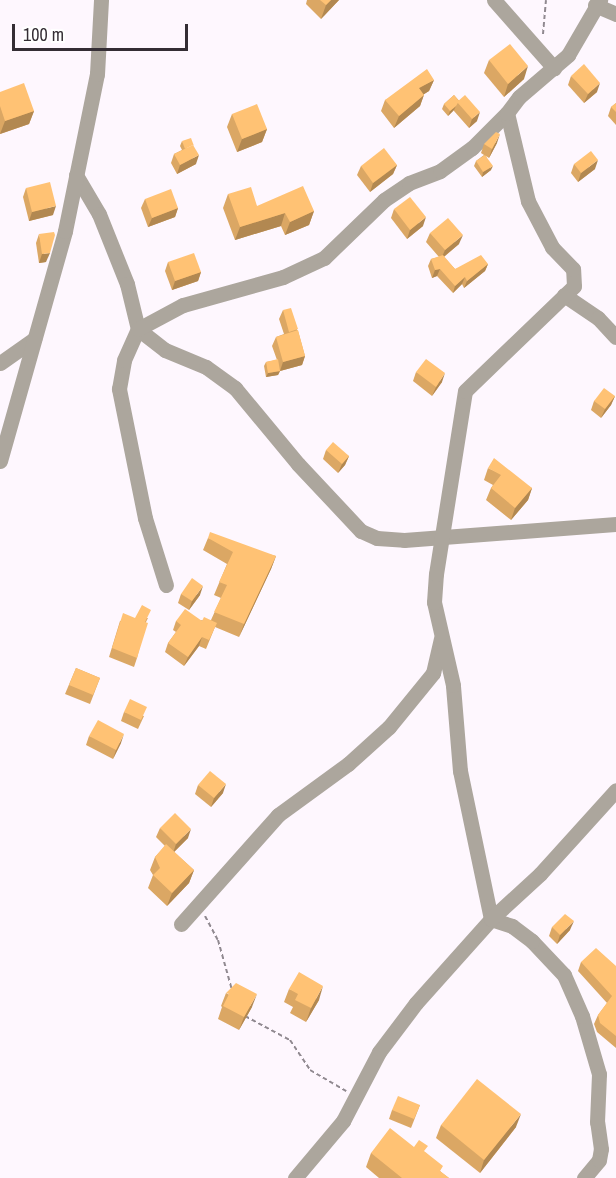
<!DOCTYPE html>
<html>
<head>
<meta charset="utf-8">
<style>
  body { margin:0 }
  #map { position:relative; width:616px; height:1178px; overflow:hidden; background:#fef7fe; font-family:"Archivo Narrow",sans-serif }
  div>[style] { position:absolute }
  .path>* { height:2px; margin-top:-1px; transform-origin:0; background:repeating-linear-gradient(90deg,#908990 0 4.5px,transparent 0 7.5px) }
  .minor>* { height:15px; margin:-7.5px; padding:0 7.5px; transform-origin:7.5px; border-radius:7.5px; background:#aca69d }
  .wall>* { inset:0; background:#dba764 }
  .shaded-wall>* { inset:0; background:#b28851 }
  .building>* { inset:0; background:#ffc274 }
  span { translate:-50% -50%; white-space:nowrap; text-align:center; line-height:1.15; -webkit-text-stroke:6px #fff; paint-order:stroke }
  .scale { position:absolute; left:12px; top:24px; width:176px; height:27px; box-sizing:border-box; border:3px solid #342d34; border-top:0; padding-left:8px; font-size:18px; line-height:21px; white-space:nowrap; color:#342d34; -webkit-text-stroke:4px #fff; paint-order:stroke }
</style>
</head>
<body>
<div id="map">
  <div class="path">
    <i style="left:543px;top:34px;width:34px;rotate:-85deg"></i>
    <i style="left:205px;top:916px;width:27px;rotate:62deg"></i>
    <i style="left:218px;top:940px;width:52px;rotate:74.4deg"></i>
    <i style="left:245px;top:1016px;width:51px;rotate:28.1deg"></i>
    <i style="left:290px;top:1040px;width:36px;rotate:56deg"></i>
    <i style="left:310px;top:1070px;width:42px;rotate:30.3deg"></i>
  </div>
  <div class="minor">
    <i style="left:494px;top:0;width:91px;rotate:48.6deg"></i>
    <i style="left:595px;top:5px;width:23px;rotate:23deg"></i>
    <i style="left:76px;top:175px;width:45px;rotate:59.5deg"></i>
    <i style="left:99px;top:214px;width:75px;rotate:68.2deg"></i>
    <i style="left:127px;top:284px;width:46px;rotate:76.3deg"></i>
    <i style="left:138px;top:329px;width:34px;rotate:38deg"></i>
    <i style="left:165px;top:350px;width:44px;rotate:22.5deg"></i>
    <i style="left:206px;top:367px;width:36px;rotate:36deg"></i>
    <i style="left:235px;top:388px;width:99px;rotate:50.3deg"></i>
    <i style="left:298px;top:464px;width:92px;rotate:46.8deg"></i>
    <i style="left:361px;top:531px;width:17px;rotate:24deg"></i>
    <i style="left:377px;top:538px;width:27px;rotate:4deg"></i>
    <i style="left:404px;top:540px;width:213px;rotate:-4.3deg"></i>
    <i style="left:564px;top:295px;width:41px;rotate:34.1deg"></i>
    <i style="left:598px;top:318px;width:26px;rotate:47deg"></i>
    <i style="left:0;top:363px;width:42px;rotate:-35.2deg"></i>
    <i style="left:0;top:461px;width:239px;rotate:-74.2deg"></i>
    <i style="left:65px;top:231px;width:160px;rotate:-78.5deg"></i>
    <i style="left:97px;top:74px;width:74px;rotate:-86.9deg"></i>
    <i style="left:166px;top:585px;width:70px;rotate:-107.4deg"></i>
    <i style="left:145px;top:518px;width:132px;rotate:-101.4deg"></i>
    <i style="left:119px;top:389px;width:29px;rotate:-80deg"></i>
    <i style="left:124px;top:360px;width:34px;rotate:-66deg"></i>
    <i style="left:138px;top:329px;width:51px;rotate:-28.1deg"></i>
    <i style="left:183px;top:305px;width:104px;rotate:-15.6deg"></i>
    <i style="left:283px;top:277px;width:45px;rotate:-24.9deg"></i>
    <i style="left:324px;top:258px;width:83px;rotate:-44deg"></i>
    <i style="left:384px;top:200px;width:30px;rotate:-34deg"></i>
    <i style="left:409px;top:183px;width:33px;rotate:-21deg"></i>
    <i style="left:440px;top:171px;width:39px;rotate:-36deg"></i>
    <i style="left:472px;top:148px;width:49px;rotate:-45deg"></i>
    <i style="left:181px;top:924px;width:146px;rotate:-48.3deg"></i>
    <i style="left:278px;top:815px;width:87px;rotate:-36.1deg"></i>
    <i style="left:348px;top:764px;width:55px;rotate:-42.1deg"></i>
    <i style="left:389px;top:727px;width:70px;rotate:-50.8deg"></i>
    <i style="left:433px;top:673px;width:35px;rotate:-77deg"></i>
    <i style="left:295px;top:1178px;width:75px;rotate:-49.9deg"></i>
    <i style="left:343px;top:1121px;width:78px;rotate:-62.4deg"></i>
    <i style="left:379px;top:1052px;width:61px;rotate:-52.9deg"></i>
    <i style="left:416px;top:1003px;width:113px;rotate:-48.2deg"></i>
    <i style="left:491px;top:919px;width:151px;rotate:-101.8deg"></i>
    <i style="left:460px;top:771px;width:86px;rotate:-94.7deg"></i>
    <i style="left:453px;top:685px;width:85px;rotate:-102.9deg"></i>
    <i style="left:434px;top:602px;width:28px;rotate:-86deg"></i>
    <i style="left:436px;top:574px;width:185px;rotate:-81deg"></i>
    <i style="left:465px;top:391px;width:151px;rotate:-43.9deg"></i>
    <i style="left:574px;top:286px;width:17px;rotate:-93deg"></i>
    <i style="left:573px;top:269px;width:30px;rotate:-134deg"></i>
    <i style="left:552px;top:247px;width:52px;rotate:-117.6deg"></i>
    <i style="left:528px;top:201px;width:90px;rotate:-103.4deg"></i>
    <i style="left:507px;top:113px;width:20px;rotate:-53deg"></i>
    <i style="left:519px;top:97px;width:65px;rotate:-40.6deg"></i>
    <i style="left:568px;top:55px;width:64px;rotate:-59.8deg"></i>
    <i style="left:584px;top:1178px;width:23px;rotate:-50deg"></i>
    <i style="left:599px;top:1160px;width:11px;rotate:-80deg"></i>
    <i style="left:601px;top:1149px;width:27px;rotate:-98deg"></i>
    <i style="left:597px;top:1122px;width:48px;rotate:-87.6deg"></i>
    <i style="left:599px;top:1074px;width:60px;rotate:-106.3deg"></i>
    <i style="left:582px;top:1016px;width:45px;rotate:-113.7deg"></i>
    <i style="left:564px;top:975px;width:47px;rotate:-133.3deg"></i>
    <i style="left:532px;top:941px;width:25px;rotate:-143deg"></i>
    <i style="left:512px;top:926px;width:22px;rotate:-162deg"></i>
    <i style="left:491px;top:919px;width:67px;rotate:-42.6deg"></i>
    <i style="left:540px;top:874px;width:113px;rotate:-47.9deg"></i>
  </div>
  <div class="wall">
    <i style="clip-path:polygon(307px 0,339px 0,321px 19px,306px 4px)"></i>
    <i style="clip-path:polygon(489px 60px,524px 79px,504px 97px,484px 73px)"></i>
    <i style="clip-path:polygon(571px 76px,597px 92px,584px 103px,568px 85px)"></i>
    <i style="clip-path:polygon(434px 80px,429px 91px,424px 94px,420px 106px,394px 128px,381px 111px,385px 100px)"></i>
    <i style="clip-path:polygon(0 92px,34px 111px,29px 124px,0 134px)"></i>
    <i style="clip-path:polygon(454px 95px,477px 121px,469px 128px,454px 111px,454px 110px,448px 116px,442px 109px,444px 104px)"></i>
    <i style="clip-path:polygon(616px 103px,616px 125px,608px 116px,611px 107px)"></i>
    <i style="clip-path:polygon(232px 114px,267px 129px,262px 142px,237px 152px,227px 127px)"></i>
    <i style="clip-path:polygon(182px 141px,196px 164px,177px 174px,171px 163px,174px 154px,182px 150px,180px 146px)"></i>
    <i style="clip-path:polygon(497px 143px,489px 158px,486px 156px,491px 170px,482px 177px,474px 166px,476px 161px,484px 155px,481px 153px,484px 144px)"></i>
    <i style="clip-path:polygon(574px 164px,595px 169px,578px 182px,571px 173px)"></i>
    <i style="clip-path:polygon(397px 165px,393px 174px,370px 192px,357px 175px,361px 166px)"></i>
    <i style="clip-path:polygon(26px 188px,53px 215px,29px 221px,23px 197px)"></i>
    <i style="clip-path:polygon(228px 194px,257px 206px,314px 211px,309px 225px,285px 235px,281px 226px,235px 240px,223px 208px)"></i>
    <i style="clip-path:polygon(145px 199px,178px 208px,175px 217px,148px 227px,141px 208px)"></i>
    <i style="clip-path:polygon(394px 209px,423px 226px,407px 239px,391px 218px)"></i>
    <i style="clip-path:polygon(430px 233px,459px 244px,444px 257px,455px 269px,488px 264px,485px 271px,464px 288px,462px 284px,453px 293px,437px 276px,432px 278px,428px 266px,431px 259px,439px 257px,426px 242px)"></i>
    <i style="clip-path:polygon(39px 234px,46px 262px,39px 263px,36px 243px)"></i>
    <i style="clip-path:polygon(168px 262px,201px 272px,198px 281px,172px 290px,165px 271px)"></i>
    <i style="clip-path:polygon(283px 310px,298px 331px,305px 356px,302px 365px,280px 371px,278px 375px,266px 377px,264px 366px,266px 362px,277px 360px,272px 346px,276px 337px,284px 334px,279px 319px)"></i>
    <i style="clip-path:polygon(416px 372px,442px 382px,432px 396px,413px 381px)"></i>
    <i style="clip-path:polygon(615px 396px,611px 405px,601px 418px,591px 410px,594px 401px)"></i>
    <i style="clip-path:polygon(326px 450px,349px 456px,345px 465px,338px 473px,323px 459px)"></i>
    <i style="clip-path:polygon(488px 468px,532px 488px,528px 500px,511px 520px,486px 500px,491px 488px,493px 485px,484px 480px)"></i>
    <i style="clip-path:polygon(208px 538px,276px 556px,271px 569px,239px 637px,215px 627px,206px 649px,199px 646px,184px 666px,165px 652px,168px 643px,176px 632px,173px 630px,176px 621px,211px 620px,221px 598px,214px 595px,227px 564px,203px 550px)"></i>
    <i style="clip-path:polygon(181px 594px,200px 595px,189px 610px,178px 603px)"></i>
    <i style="clip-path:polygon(135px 618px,148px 618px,146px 622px,137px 658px,134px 667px,109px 657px,120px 621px)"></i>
    <i style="clip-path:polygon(76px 668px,100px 678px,90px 704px,65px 694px)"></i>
    <i style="clip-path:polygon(124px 712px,144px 716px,138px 729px,121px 721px)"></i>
    <i style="clip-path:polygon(89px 736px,121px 743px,113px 759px,86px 745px)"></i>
    <i style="clip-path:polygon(198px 785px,223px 793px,211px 807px,195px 794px)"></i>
    <i style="clip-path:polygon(160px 828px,188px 838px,174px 852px,194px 870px,189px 883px,167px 906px,148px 888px,153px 875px,150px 870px,155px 857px,165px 846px,156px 837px)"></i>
    <i style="clip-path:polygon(552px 927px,570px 930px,557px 944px,549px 936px)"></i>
    <i style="clip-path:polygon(581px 962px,616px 966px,616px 1048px,597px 1032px,594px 1024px,598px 1015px,607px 1003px,578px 971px)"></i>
    <i style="clip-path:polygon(289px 989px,319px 1000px,306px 1022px,290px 1013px,293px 1007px,284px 1002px)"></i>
    <i style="clip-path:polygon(226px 993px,252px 1007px,239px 1030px,218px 1019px,222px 1007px,221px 1006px)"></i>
    <i style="clip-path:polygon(420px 1105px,411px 1128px,389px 1119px,392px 1110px)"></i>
    <i style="clip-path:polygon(441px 1125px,516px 1127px,480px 1173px,436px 1138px)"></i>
    <i style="clip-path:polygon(414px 1147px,426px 1153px,441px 1172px,449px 1178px,379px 1178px,366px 1167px,371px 1153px)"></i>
  </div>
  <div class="shaded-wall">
    <i style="clip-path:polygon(331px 0,339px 0,321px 19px,326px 5px)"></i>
    <i style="clip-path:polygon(528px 66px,524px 79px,504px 97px,508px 84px)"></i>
    <i style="clip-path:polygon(434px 80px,429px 91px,415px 100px,419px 88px)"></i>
    <i style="clip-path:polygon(600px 83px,597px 92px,584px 103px,588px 94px)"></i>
    <i style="clip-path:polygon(424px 95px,420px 106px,394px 128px,399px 116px)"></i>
    <i style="clip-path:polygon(456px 106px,454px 110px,448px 116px,450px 111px)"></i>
    <i style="clip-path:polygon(34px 111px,29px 124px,0 134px,5px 121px)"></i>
    <i style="clip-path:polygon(480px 112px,477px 121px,469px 128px,472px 119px)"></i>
    <i style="clip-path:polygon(267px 129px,262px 142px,237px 152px,242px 139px)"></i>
    <i style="clip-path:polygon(500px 134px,497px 143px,489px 158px,492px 149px)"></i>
    <i style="clip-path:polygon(199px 155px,196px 164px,177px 174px,180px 165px)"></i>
    <i style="clip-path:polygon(598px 160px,595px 169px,578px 182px,581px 173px)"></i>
    <i style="clip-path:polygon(397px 165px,393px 174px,370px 192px,373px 183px)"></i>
    <i style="clip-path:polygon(493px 166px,491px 170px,482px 177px,483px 172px)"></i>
    <i style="clip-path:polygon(56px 206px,53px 215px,29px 221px,32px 212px)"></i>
    <i style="clip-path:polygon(178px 208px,175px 217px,148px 227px,152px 218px)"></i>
    <i style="clip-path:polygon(314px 211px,309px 225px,285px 235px,290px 222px)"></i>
    <i style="clip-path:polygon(285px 213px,281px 226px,235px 240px,240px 227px)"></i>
    <i style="clip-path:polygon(426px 217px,423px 226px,407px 239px,410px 230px)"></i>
    <i style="clip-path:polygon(463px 235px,459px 244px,441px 259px,445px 250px)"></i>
    <i style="clip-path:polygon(50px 253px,46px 262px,39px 263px,42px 254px)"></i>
    <i style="clip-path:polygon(488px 264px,485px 271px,464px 288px,467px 281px)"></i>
    <i style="clip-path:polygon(440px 269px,437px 276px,432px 278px,435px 270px)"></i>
    <i style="clip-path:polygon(201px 272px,198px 281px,172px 290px,175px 281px)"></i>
    <i style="clip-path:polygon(465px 277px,462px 284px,453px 293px,455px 286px)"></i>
    <i style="clip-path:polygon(305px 356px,302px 365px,280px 371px,283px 362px)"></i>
    <i style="clip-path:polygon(280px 371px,278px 375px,266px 377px,268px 373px)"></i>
    <i style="clip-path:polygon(445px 373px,442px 382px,432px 396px,436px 387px)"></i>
    <i style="clip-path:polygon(615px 396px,611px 405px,601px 418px,605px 409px)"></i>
    <i style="clip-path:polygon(349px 456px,345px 465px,338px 473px,342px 464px)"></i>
    <i style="clip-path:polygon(532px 488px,528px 500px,511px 520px,515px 508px)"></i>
    <i style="clip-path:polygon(276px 556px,271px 569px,239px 637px,244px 624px)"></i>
    <i style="clip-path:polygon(203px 586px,200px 595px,189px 610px,192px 601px)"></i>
    <i style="clip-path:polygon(202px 637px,199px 646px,184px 666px,188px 657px)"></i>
    <i style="clip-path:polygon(124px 734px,121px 743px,113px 759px,116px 750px)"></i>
    <i style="clip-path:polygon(226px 784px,223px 793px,211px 807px,214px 798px)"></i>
    <i style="clip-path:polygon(191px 829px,188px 838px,173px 853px,176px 844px)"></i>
    <i style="clip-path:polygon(194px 870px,189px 883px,167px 906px,172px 893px)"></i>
    <i style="clip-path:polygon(574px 921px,570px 930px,557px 944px,560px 935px)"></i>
    <i style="clip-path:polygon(323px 986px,319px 1000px,306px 1022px,311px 1008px)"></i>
    <i style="clip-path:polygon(257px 994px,252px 1007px,239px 1030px,244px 1017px)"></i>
    <i style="clip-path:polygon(521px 1114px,516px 1127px,480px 1173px,484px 1160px)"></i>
  </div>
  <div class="building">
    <i style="clip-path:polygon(320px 0,331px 0,326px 5px)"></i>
    <i style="clip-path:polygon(510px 44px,528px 66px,508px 84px,489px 60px)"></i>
    <i style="clip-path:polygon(584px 64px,600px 83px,588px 94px,571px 76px)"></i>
    <i style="clip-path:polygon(427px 69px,434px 80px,419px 88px,424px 95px,399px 116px,385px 100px)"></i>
    <i style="clip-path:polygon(24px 83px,34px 111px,5px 121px,0 106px,0 92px)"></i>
    <i style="clip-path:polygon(454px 95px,459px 101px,456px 106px,450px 111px,444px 104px)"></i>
    <i style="clip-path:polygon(465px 95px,480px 112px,472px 119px,457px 102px)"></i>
    <i style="clip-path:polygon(616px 103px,616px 112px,611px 107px)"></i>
    <i style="clip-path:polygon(257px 104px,267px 129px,242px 139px,232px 114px)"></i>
    <i style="clip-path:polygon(496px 132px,500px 134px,492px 149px,484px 144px)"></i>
    <i style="clip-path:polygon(191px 138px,194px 146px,193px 145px,185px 149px,182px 141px)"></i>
    <i style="clip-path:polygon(193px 145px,199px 155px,180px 165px,174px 154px)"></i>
    <i style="clip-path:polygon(384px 148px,397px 165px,373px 183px,361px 166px)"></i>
    <i style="clip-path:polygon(591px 151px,598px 160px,581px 173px,574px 164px)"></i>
    <i style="clip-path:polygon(485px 155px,493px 166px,483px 172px,476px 161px)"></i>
    <i style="clip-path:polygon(50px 182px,56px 206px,32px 212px,26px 188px)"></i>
    <i style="clip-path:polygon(303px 186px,314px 211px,290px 222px,285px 213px,240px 227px,228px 194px,251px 187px,257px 206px)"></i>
    <i style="clip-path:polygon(171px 189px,178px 208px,152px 218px,145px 199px)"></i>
    <i style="clip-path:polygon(410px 197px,426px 217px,410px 230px,394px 209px)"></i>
    <i style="clip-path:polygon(448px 218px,463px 235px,445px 250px,430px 233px)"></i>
    <i style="clip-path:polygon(54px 232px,55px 235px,50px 253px,42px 254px,39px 234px)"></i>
    <i style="clip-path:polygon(194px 253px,201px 272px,175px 281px,168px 262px)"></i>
    <i style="clip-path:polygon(443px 255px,455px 269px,481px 255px,488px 264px,467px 281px,465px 277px,455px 286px,440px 269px,435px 270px,431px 259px)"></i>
    <i style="clip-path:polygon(291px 308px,298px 329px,289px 332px,283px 310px)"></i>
    <i style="clip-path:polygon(298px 330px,305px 356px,283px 362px,276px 337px)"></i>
    <i style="clip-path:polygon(278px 359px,280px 371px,268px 373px,266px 362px)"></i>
    <i style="clip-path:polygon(426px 359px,445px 373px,436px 387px,416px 372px)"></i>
    <i style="clip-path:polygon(604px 388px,615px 396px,605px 409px,594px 401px)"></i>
    <i style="clip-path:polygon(333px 442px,349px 456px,342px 464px,326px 450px)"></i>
    <i style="clip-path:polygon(494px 458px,532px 488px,515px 508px,491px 488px,501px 475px,488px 468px)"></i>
    <i style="clip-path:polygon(210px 532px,276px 556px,244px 624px,214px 612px,227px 585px,219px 582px,233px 552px,208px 538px)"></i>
    <i style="clip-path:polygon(192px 578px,203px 586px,192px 601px,181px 594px)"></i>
    <i style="clip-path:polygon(142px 605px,151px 610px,145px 622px,148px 623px,137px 658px,112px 648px,123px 613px,135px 618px)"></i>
    <i style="clip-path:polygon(185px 609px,202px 621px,204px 617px,217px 623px,209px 640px,202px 637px,188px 657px,168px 643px,181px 625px,176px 621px)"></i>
    <i style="clip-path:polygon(76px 668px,100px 678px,93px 695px,69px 685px)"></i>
    <i style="clip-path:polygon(130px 699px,147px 707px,141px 720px,124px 712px)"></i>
    <i style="clip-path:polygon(98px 720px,124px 734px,116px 750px,89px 736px)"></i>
    <i style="clip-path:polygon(210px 771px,226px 784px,214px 798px,198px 785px)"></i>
    <i style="clip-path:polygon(175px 813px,191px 829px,176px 844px,160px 828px)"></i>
    <i style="clip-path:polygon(166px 844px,194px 870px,172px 893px,153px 875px,160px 868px,155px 857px)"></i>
    <i style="clip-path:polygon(565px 914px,574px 921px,560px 935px,552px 927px)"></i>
    <i style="clip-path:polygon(596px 948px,616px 966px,616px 1036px,600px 1023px,598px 1015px,612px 996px,581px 962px)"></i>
    <i style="clip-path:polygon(299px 972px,323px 986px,311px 1008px,295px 1000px,298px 994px,289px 989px)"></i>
    <i style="clip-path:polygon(236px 983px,257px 994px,244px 1017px,223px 1006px,229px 994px,226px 993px)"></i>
    <i style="clip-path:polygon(477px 1079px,521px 1114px,484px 1160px,441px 1125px)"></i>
    <i style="clip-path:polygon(398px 1096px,420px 1105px,414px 1119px,392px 1110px)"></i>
    <i style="clip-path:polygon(390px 1128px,414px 1147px,419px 1140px,428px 1146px,424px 1151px,443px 1166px,440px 1171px,449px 1178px,402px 1178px,371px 1153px)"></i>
  </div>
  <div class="scale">100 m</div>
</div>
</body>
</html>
